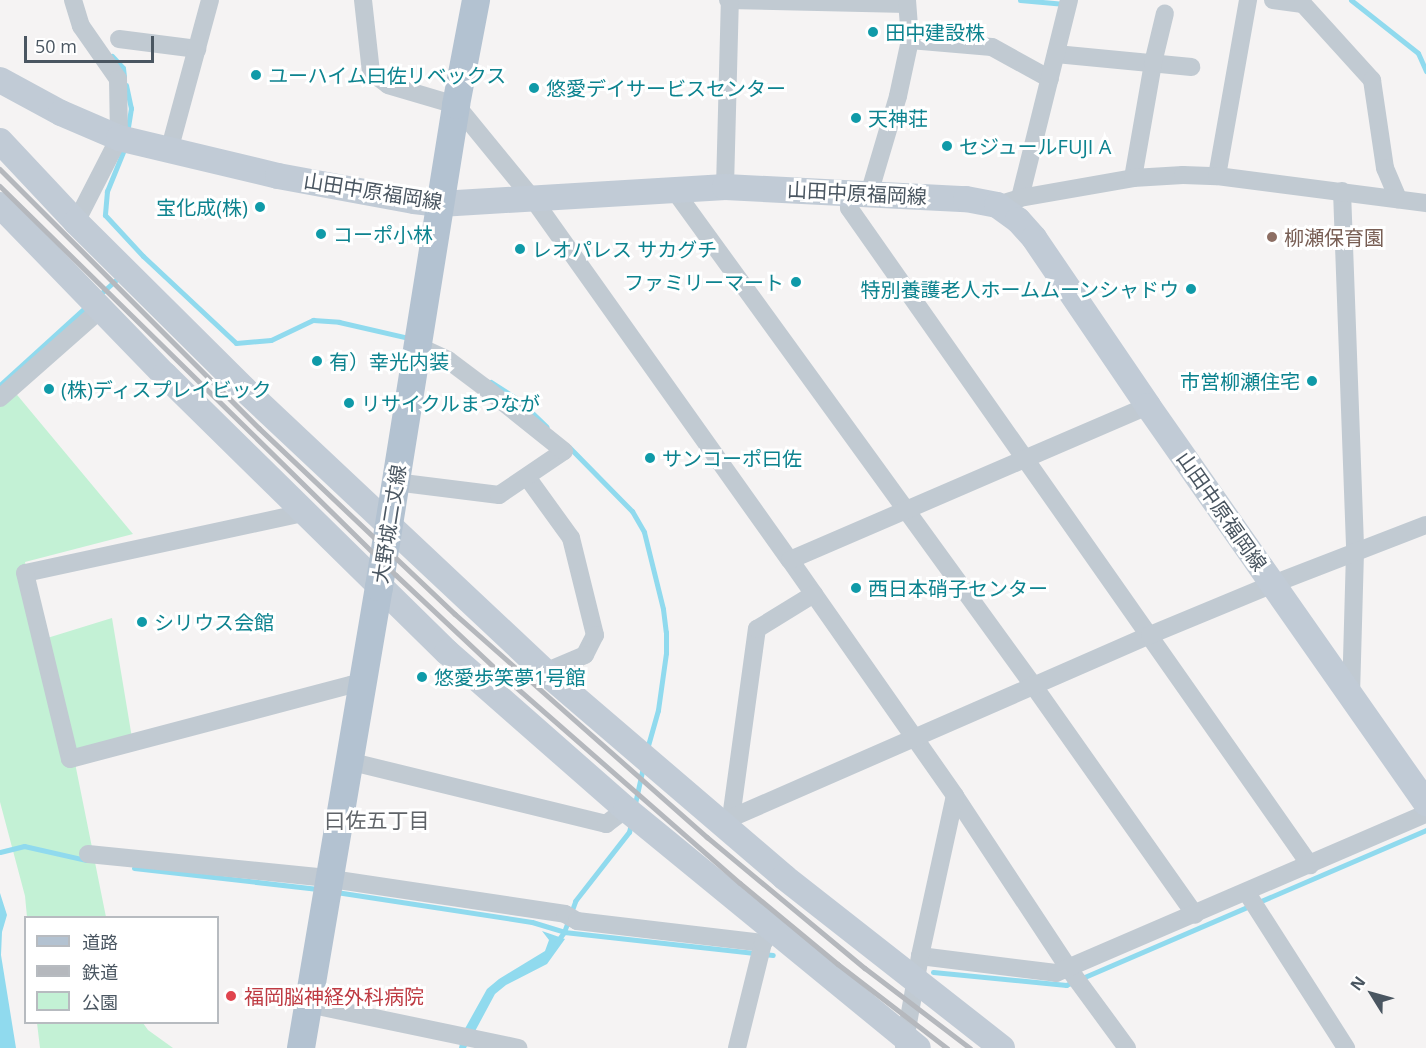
<!DOCTYPE html>
<html>
<head>
<meta charset="utf-8">
<style>
  body { margin:0 }
  #map { position:relative; width:1426px; height:1048px; overflow:hidden; background:#f5f3f3; font-family:"Open Sans","Noto Sans JP",sans-serif }
  div>[style] { position:absolute }
  .green>* { inset:0; background:#c3f1d5 }
  .water>* { inset:0; background:#90daee }
  .stream>* { height:5px; margin:-2.5px; padding:0 2.5px; transform-origin:2.5px; border-radius:2.5px; background:#90daee }
  .street>* { height:18px; margin:-9px; padding:0 9px; transform-origin:9px; border-radius:9px; background:#c1cad2 }
  .secondary>* { height:26px; margin:-13px; padding:0 13px; transform-origin:13px; border-radius:13px; background:#c1cbd6 }
  .primary>* { height:28px; margin:-14px; padding:0 14px; transform-origin:14px; border-radius:14px; background:#b3c2d1 }
  .rail>* { height:4.5px; margin:-2.25px; padding:0 2.25px; transform-origin:2.25px; border-radius:2.25px; background:#b5b8bd }
  .dots>* { width:16px; height:16px; translate:-50% -50%; box-sizing:border-box; border:3px solid #fff; border-radius:50% }
  span { translate:-50% -50%; white-space:nowrap; text-align:center; line-height:1.15; -webkit-text-stroke:6px #fff; paint-order:stroke }
  .culture-label { font-size:20px; color:#0d838f }
  .left { translate:0 -50%; text-align:left }
  .right { translate:-100% -50%; text-align:right }
  .street-label { font-size:20px; color:#4a5661 }
  .education-label { font-size:20px; color:#785e54 }
  .health-label { font-size:20px; color:#be3a42 }
  .neighbourhood-label { font-size:21px; color:#5f6368 }
  .legend { position:absolute; left:24px; top:916px; width:195px; height:108px; box-sizing:border-box; background:#fff; border:2px solid #b7bbc0; margin:0; padding:8px 10px; list-style:none; font-size:18px; color:#4a5661 }
  .legend li { display:flex; align-items:center; gap:12px; height:30px }
  .legend b { width:30px; border:2px solid #b7bbc0 }
  .north { position:absolute; left:1342px; top:964px; width:60px; height:60px; -webkit-text-stroke:4px #fff; paint-order:stroke; rotate:307deg; font-size:16px; font-weight:700; line-height:24px; text-align:center; color:#4a5661 }
  .north::after { content:''; display:block; margin:auto; width:21px; height:27px; background:#4a5661; clip-path:polygon(50% 0,100% 100%,50% 72%,0 100%) }
  .scale { position:absolute; left:24px; top:36px; width:130px; height:27px; box-sizing:border-box; border:3px solid #4a5661; border-top:0; padding-left:8px; font-size:18px; line-height:21px; white-space:nowrap; color:#4a5661; -webkit-text-stroke:4px #fff; paint-order:stroke }
</style>
</head>
<body>
<div id="map">
  <div class="green">
    <i style="clip-path:polygon(13px 390px,133px 534px,25px 562px,44px 639px,112px 618px,132px 738px,73px 753px,106px 917px,27px 917px,25px 896px,0 802px,0 402px)"></i>
    <i style="clip-path:polygon(37px 1023px,143px 1023px,148px 1030px,173px 1048px,40px 1048px)"></i>
  </div>
  <div class="water">
    <i style="clip-path:polygon(0 893px,7px 915px,2px 932px,1px 955px,16px 1048px,0 1048px)"></i>
    <i style="clip-path:polygon(542px 931px,565px 939px,547px 964px,506px 985px,495px 994px,466px 1048px,459px 1048px,462px 1034px,487px 989px,499px 979px,545px 951px,549px 940px)"></i>
  </div>
  <div class="stream">
    <i style="left:1020px;top:0;width:45px;rotate:5.1deg"></i>
    <i style="left:1351px;top:0;width:85px;rotate:38.3deg"></i>
    <i style="left:1418px;top:53px;width:20px;rotate:66deg"></i>
    <i style="left:112px;top:56px;width:16px;rotate:47deg"></i>
    <i style="left:123px;top:68px;width:8px;rotate:83deg"></i>
    <i style="left:126px;top:85px;width:24px;rotate:78deg"></i>
    <i style="left:131px;top:108px;width:24px;rotate:99deg"></i>
    <i style="left:125px;top:147px;width:48px;rotate:112.2deg"></i>
    <i style="left:107px;top:191px;width:24px;rotate:95deg"></i>
    <i style="left:105px;top:215px;width:56px;rotate:47.2deg"></i>
    <i style="left:143px;top:256px;width:127px;rotate:43.1deg"></i>
    <i style="left:236px;top:343px;width:35px;rotate:-5deg"></i>
    <i style="left:271px;top:340px;width:47px;rotate:-25.5deg"></i>
    <i style="left:313px;top:320px;width:26px;rotate:4deg"></i>
    <i style="left:339px;top:322px;width:72px;rotate:12.9deg"></i>
    <i style="left:97px;top:297px;width:30px;rotate:-42deg"></i>
    <i style="left:491px;top:382px;width:35px;rotate:33deg"></i>
    <i style="left:520px;top:401px;width:37px;rotate:44deg"></i>
    <i style="left:0;top:385px;width:119px;rotate:-42.3deg"></i>
    <i style="left:569px;top:447px;width:90px;rotate:45.5deg"></i>
    <i style="left:632px;top:511px;width:24px;rotate:60deg"></i>
    <i style="left:644px;top:532px;width:79px;rotate:76.1deg"></i>
    <i style="left:663px;top:609px;width:23px;rotate:83deg"></i>
    <i style="left:666px;top:632px;width:21px;rotate:90deg"></i>
    <i style="left:666px;top:653px;width:58px;rotate:98deg"></i>
    <i style="left:658px;top:710px;width:41px;rotate:105.8deg"></i>
    <i style="left:634px;top:808px;width:42px;rotate:-77.6deg"></i>
    <i style="left:0;top:852px;width:25px;rotate:-14deg"></i>
    <i style="left:24px;top:846px;width:64px;rotate:12.7deg"></i>
    <i style="left:134px;top:868px;width:185px;rotate:6.5deg"></i>
    <i style="left:336px;top:892px;width:198px;rotate:8.7deg"></i>
    <i style="left:532px;top:922px;width:34px;rotate:17deg"></i>
    <i style="left:564px;top:932px;width:210px;rotate:6.3deg"></i>
    <i style="left:556px;top:943px;width:14px;rotate:-54deg"></i>
    <i style="left:564px;top:932px;width:33px;rotate:-70deg"></i>
    <i style="left:575px;top:901px;width:88px;rotate:-52deg"></i>
    <i style="left:629px;top:832px;width:9px;rotate:-77deg"></i>
    <i style="left:933px;top:972px;width:134px;rotate:5.6deg"></i>
    <i style="left:1066px;top:985px;width:392px;rotate:-23.3deg"></i>
  </div>
  <div class="street">
    <i style="left:73px;top:0;width:27px;rotate:73deg"></i>
    <i style="left:81px;top:26px;width:65px;rotate:55.1deg"></i>
    <i style="left:118px;top:79px;width:59px;rotate:89deg"></i>
    <i style="left:119px;top:138px;width:94px;rotate:117.1deg"></i>
    <i style="left:363px;top:0;width:72px;rotate:83.7deg"></i>
    <i style="left:371px;top:72px;width:21px;rotate:37deg"></i>
    <i style="left:388px;top:85px;width:71px;rotate:16.4deg"></i>
    <i style="left:456px;top:105px;width:122px;rotate:50.7deg"></i>
    <i style="left:533px;top:199px;width:443px;rotate:54.6deg"></i>
    <i style="left:790px;top:560px;width:288px;rotate:55deg"></i>
    <i style="left:955px;top:796px;width:207px;rotate:56.6deg"></i>
    <i style="left:1069px;top:969px;width:98px;rotate:53.7deg"></i>
    <i style="left:728px;top:0;width:179px;rotate:1.3deg"></i>
    <i style="left:1273px;top:0;width:30px;rotate:8deg"></i>
    <i style="left:1303px;top:4px;width:103px;rotate:47.8deg"></i>
    <i style="left:1372px;top:80px;width:89px;rotate:81.6deg"></i>
    <i style="left:1385px;top:168px;width:34px;rotate:67deg"></i>
    <i style="left:119px;top:39px;width:79px;rotate:7.3deg"></i>
    <i style="left:910px;top:40px;width:82px;rotate:4.9deg"></i>
    <i style="left:992px;top:47px;width:66px;rotate:28.9deg"></i>
    <i style="left:1056px;top:54px;width:136px;rotate:5.5deg"></i>
    <i style="left:169px;top:151px;width:156px;rotate:-74.8deg"></i>
    <i style="left:1217px;top:176px;width:179px;rotate:-80deg"></i>
    <i style="left:1133px;top:178px;width:117px;rotate:-80.1deg"></i>
    <i style="left:1153px;top:63px;width:51px;rotate:-76.5deg"></i>
    <i style="left:725px;top:187px;width:187px;rotate:-88.5deg"></i>
    <i style="left:674px;top:190px;width:611px;rotate:54.05deg"></i>
    <i style="left:1033px;top:685px;width:281px;rotate:54.8deg"></i>
    <i style="left:1342px;top:191px;width:361px;rotate:87.9deg"></i>
    <i style="left:1355px;top:552px;width:145px;rotate:91.6deg"></i>
    <i style="left:848px;top:193px;width:15px;rotate:86deg"></i>
    <i style="left:849px;top:208px;width:803px;rotate:54.94deg"></i>
    <i style="left:869px;top:194px;width:102px;rotate:-73.5deg"></i>
    <i style="left:898px;top:96px;width:57px;rotate:-77.9deg"></i>
    <i style="left:910px;top:40px;width:40px;rotate:-94.3deg"></i>
    <i style="left:1020px;top:198px;width:204px;rotate:-76.1deg"></i>
    <i style="left:997px;top:205px;width:24px;rotate:-17deg"></i>
    <i style="left:1020px;top:198px;width:115px;rotate:-10deg"></i>
    <i style="left:1133px;top:178px;width:50px;rotate:-3.4deg"></i>
    <i style="left:1183px;top:175px;width:34px;rotate:2deg"></i>
    <i style="left:1217px;top:176px;width:211px;rotate:7.4deg"></i>
    <i style="left:0;top:398px;width:135px;rotate:-41.4deg"></i>
    <i style="left:527px;top:477px;width:75px;rotate:54.2deg"></i>
    <i style="left:571px;top:538px;width:100px;rotate:76.1deg"></i>
    <i style="left:595px;top:635px;width:22px;rotate:117deg"></i>
    <i style="left:585px;top:655px;width:43px;rotate:157deg"></i>
    <i style="left:395px;top:482px;width:105px;rotate:7.1deg"></i>
    <i style="left:499px;top:495px;width:78px;rotate:-34.1deg"></i>
    <i style="left:564px;top:451px;width:102px;rotate:-141.3deg"></i>
    <i style="left:484px;top:387px;width:45px;rotate:-143.1deg"></i>
    <i style="left:448px;top:360px;width:33px;rotate:-155deg"></i>
    <i style="left:303px;top:513px;width:284px;rotate:167.8deg"></i>
    <i style="left:25px;top:573px;width:191px;rotate:76.4deg"></i>
    <i style="left:70px;top:759px;width:291px;rotate:-14.8deg"></i>
    <i style="left:351px;top:685px;width:11px"></i>
    <i style="left:790px;top:560px;width:390px;rotate:-23.3deg"></i>
    <i style="left:348px;top:761px;width:266px;rotate:13.7deg"></i>
    <i style="left:606px;top:824px;width:25px;rotate:-37deg"></i>
    <i style="left:731px;top:818px;width:191px;rotate:-82.2deg"></i>
    <i style="left:757px;top:629px;width:67px;rotate:-31.6deg"></i>
    <i style="left:724px;top:826px;width:11px;rotate:-49deg"></i>
    <i style="left:731px;top:818px;width:457px;rotate:-23.6deg"></i>
    <i style="left:1150px;top:635px;width:133px;rotate:-22.5deg"></i>
    <i style="left:1273px;top:584px;width:164px;rotate:-21.1deg"></i>
    <i style="left:88px;top:854px;width:231px;rotate:5.7deg"></i>
    <i style="left:318px;top:877px;width:250px;rotate:8.5deg"></i>
    <i style="left:565px;top:914px;width:14px;rotate:30deg"></i>
    <i style="left:577px;top:921px;width:187px;rotate:6.7deg"></i>
    <i style="left:1247px;top:893px;width:184px;rotate:57.4deg"></i>
    <i style="left:920px;top:956px;width:137px;rotate:7.1deg"></i>
    <i style="left:1056px;top:973px;width:403px;rotate:-23.3deg"></i>
    <i style="left:308px;top:1004px;width:215px;rotate:11.8deg"></i>
    <i style="left:904px;top:1046px;width:91px;rotate:-79.9deg"></i>
    <i style="left:920px;top:956px;width:164px;rotate:-77.7deg"></i>
    <i style="left:737px;top:1048px;width:108px;rotate:-76.1deg"></i>
    <i style="left:763px;top:943px;width:10px;rotate:-53deg"></i>
  </div>
  <div class="secondary">
    <i style="left:0;top:80px;width:69px;rotate:28.4deg"></i>
    <i style="left:61px;top:113px;width:63px;rotate:23.3deg"></i>
    <i style="left:119px;top:138px;width:163px;rotate:13.4deg"></i>
    <i style="left:278px;top:176px;width:138px;rotate:10.4deg"></i>
    <i style="left:414px;top:201px;width:26px;rotate:7deg"></i>
    <i style="left:440px;top:204px;width:286px;rotate:-3.4deg"></i>
    <i style="left:725px;top:187px;width:241px;rotate:2.9deg"></i>
    <i style="left:966px;top:199px;width:32px;rotate:11deg"></i>
    <i style="left:997px;top:205px;width:26px;rotate:36deg"></i>
    <i style="left:1018px;top:220px;width:24px;rotate:48deg"></i>
    <i style="left:1034px;top:238px;width:203px;rotate:55.8deg"></i>
    <i style="left:1148px;top:406px;width:485px;rotate:55deg"></i>
    <i style="left:0;top:141px;width:111px;rotate:46.8deg"></i>
    <i style="left:76px;top:222px;width:237px;rotate:44.8deg"></i>
    <i style="left:244px;top:389px;width:413px;rotate:43.2deg"></i>
    <i style="left:545px;top:672px;width:315px;rotate:40.6deg"></i>
    <i style="left:784px;top:877px;width:277px;rotate:38.1deg"></i>
    <i style="left:0;top:205px;width:237px;rotate:45.9deg"></i>
    <i style="left:165px;top:375px;width:395px;rotate:44.5deg"></i>
    <i style="left:447px;top:652px;width:238px;rotate:41.3deg"></i>
    <i style="left:626px;top:809px;width:377px;rotate:39.3deg"></i>
  </div>
  <div class="primary">
    <i style="left:301px;top:1048px;width:468px;rotate:-80.4deg"></i>
    <i style="left:379px;top:587px;width:488px;rotate:-80.9deg"></i>
    <i style="left:456px;top:105px;width:107px;rotate:-79.2deg"></i>
  </div>
  <div class="rail">
    <i style="left:0;top:169px;width:366px;rotate:45deg"></i>
    <i style="left:259px;top:428px;width:270px;rotate:43.5deg"></i>
    <i style="left:455px;top:614px;width:337px;rotate:41.5deg"></i>
    <i style="left:707px;top:837px;width:205px;rotate:39.7deg"></i>
    <i style="left:865px;top:968px;width:132px;rotate:37.3deg"></i>
    <i style="left:0;top:186px;width:555px;rotate:44.49deg"></i>
    <i style="left:396px;top:575px;width:154px;rotate:43.2deg"></i>
    <i style="left:508px;top:680px;width:308px;rotate:41.2deg"></i>
    <i style="left:740px;top:883px;width:127px;rotate:39.6deg"></i>
    <i style="left:838px;top:964px;width:138px;rotate:37.6deg"></i>
  </div>
  <div class="dots">
    <i style="left:873px;top:32px;background:#0f9aa8"></i>
    <i style="left:256px;top:75px;background:#0f9aa8"></i>
    <i style="left:534px;top:88px;background:#0f9aa8"></i>
    <i style="left:856px;top:118px;background:#0f9aa8"></i>
    <i style="left:947px;top:146px;background:#0f9aa8"></i>
    <i style="left:260px;top:207px;background:#0f9aa8"></i>
    <i style="left:321px;top:234px;background:#0f9aa8"></i>
    <i style="left:1272px;top:237px;background:#8d6e63"></i>
    <i style="left:520px;top:249px;background:#0f9aa8"></i>
    <i style="left:796px;top:282px;background:#0f9aa8"></i>
    <i style="left:1191px;top:289px;background:#0f9aa8"></i>
    <i style="left:317px;top:361px;background:#0f9aa8"></i>
    <i style="left:1312px;top:381px;background:#0f9aa8"></i>
    <i style="left:49px;top:389px;background:#0f9aa8"></i>
    <i style="left:349px;top:403px;background:#0f9aa8"></i>
    <i style="left:650px;top:458px;background:#0f9aa8"></i>
    <i style="left:856px;top:588px;background:#0f9aa8"></i>
    <i style="left:142px;top:622px;background:#0f9aa8"></i>
    <i style="left:422px;top:677px;background:#0f9aa8"></i>
    <i style="left:231px;top:996px;background:#e0444e"></i>
  </div>
  <div class="culture-label">
    <span class="left" style="left:885px;top:32px">田中建設株</span>
    <span class="left" style="left:268px;top:75px">ユーハイム曰佐リベックス</span>
    <span class="left" style="left:546px;top:88px">悠愛デイサービスセンター</span>
    <span class="left" style="left:868px;top:118px">天神荘</span>
    <span class="left" style="left:959px;top:146px">セジュールFUJI A</span>
    <span class="right" style="left:248px;top:207px">宝化成(株)</span>
    <span class="left" style="left:333px;top:234px">コーポ小林</span>
    <span class="left" style="left:532px;top:249px">レオパレス サカグチ</span>
    <span class="right" style="left:784px;top:282px">ファミリーマート</span>
    <span class="right" style="left:1179px;top:289px">特別養護老人ホームムーンシャドウ</span>
    <span class="left" style="left:329px;top:361px">有）幸光内装</span>
    <span class="right" style="left:1300px;top:381px">市営柳瀬住宅</span>
    <span class="left" style="left:61px;top:389px">(株)ディスプレイビック</span>
    <span class="left" style="left:361px;top:403px">リサイクルまつなが</span>
    <span class="left" style="left:662px;top:458px">サンコーポ曰佐</span>
    <span class="left" style="left:868px;top:588px">西日本硝子センター</span>
    <span class="left" style="left:154px;top:622px">シリウス会館</span>
    <span class="left" style="left:434px;top:677px">悠愛歩笑夢1号館</span>
  </div>
  <div class="street-label">
    <span style="left:373px;top:191px;rotate:9deg">山田中原福岡線</span>
    <span style="left:857px;top:193px;rotate:3deg">山田中原福岡線</span>
    <span style="left:1222px;top:511px;rotate:55deg">山田中原福岡線</span>
    <span style="left:389px;top:524px;rotate:-81deg">大野城二丈線</span>
  </div>
  <div class="education-label">
    <span class="left" style="left:1284px;top:237px">柳瀬保育園</span>
  </div>
  <div class="health-label">
    <span class="left" style="left:244px;top:996px">福岡脳神経外科病院</span>
  </div>
  <div class="neighbourhood-label">
    <span style="left:377px;top:820px">曰佐五丁目</span>
  </div>
  <ul class="legend">
  <li><b style="height:8px;background:#b3c2d1"></b>道路</li>
  <li><b style="height:8px;background:#b5b8bd"></b>鉄道</li>
  <li><b style="height:16px;background:#c3f1d5"></b>公園</li>
  </ul>
  <div class="north">N</div>
  <div class="scale">50 m</div>
</div>
</body>
</html>
